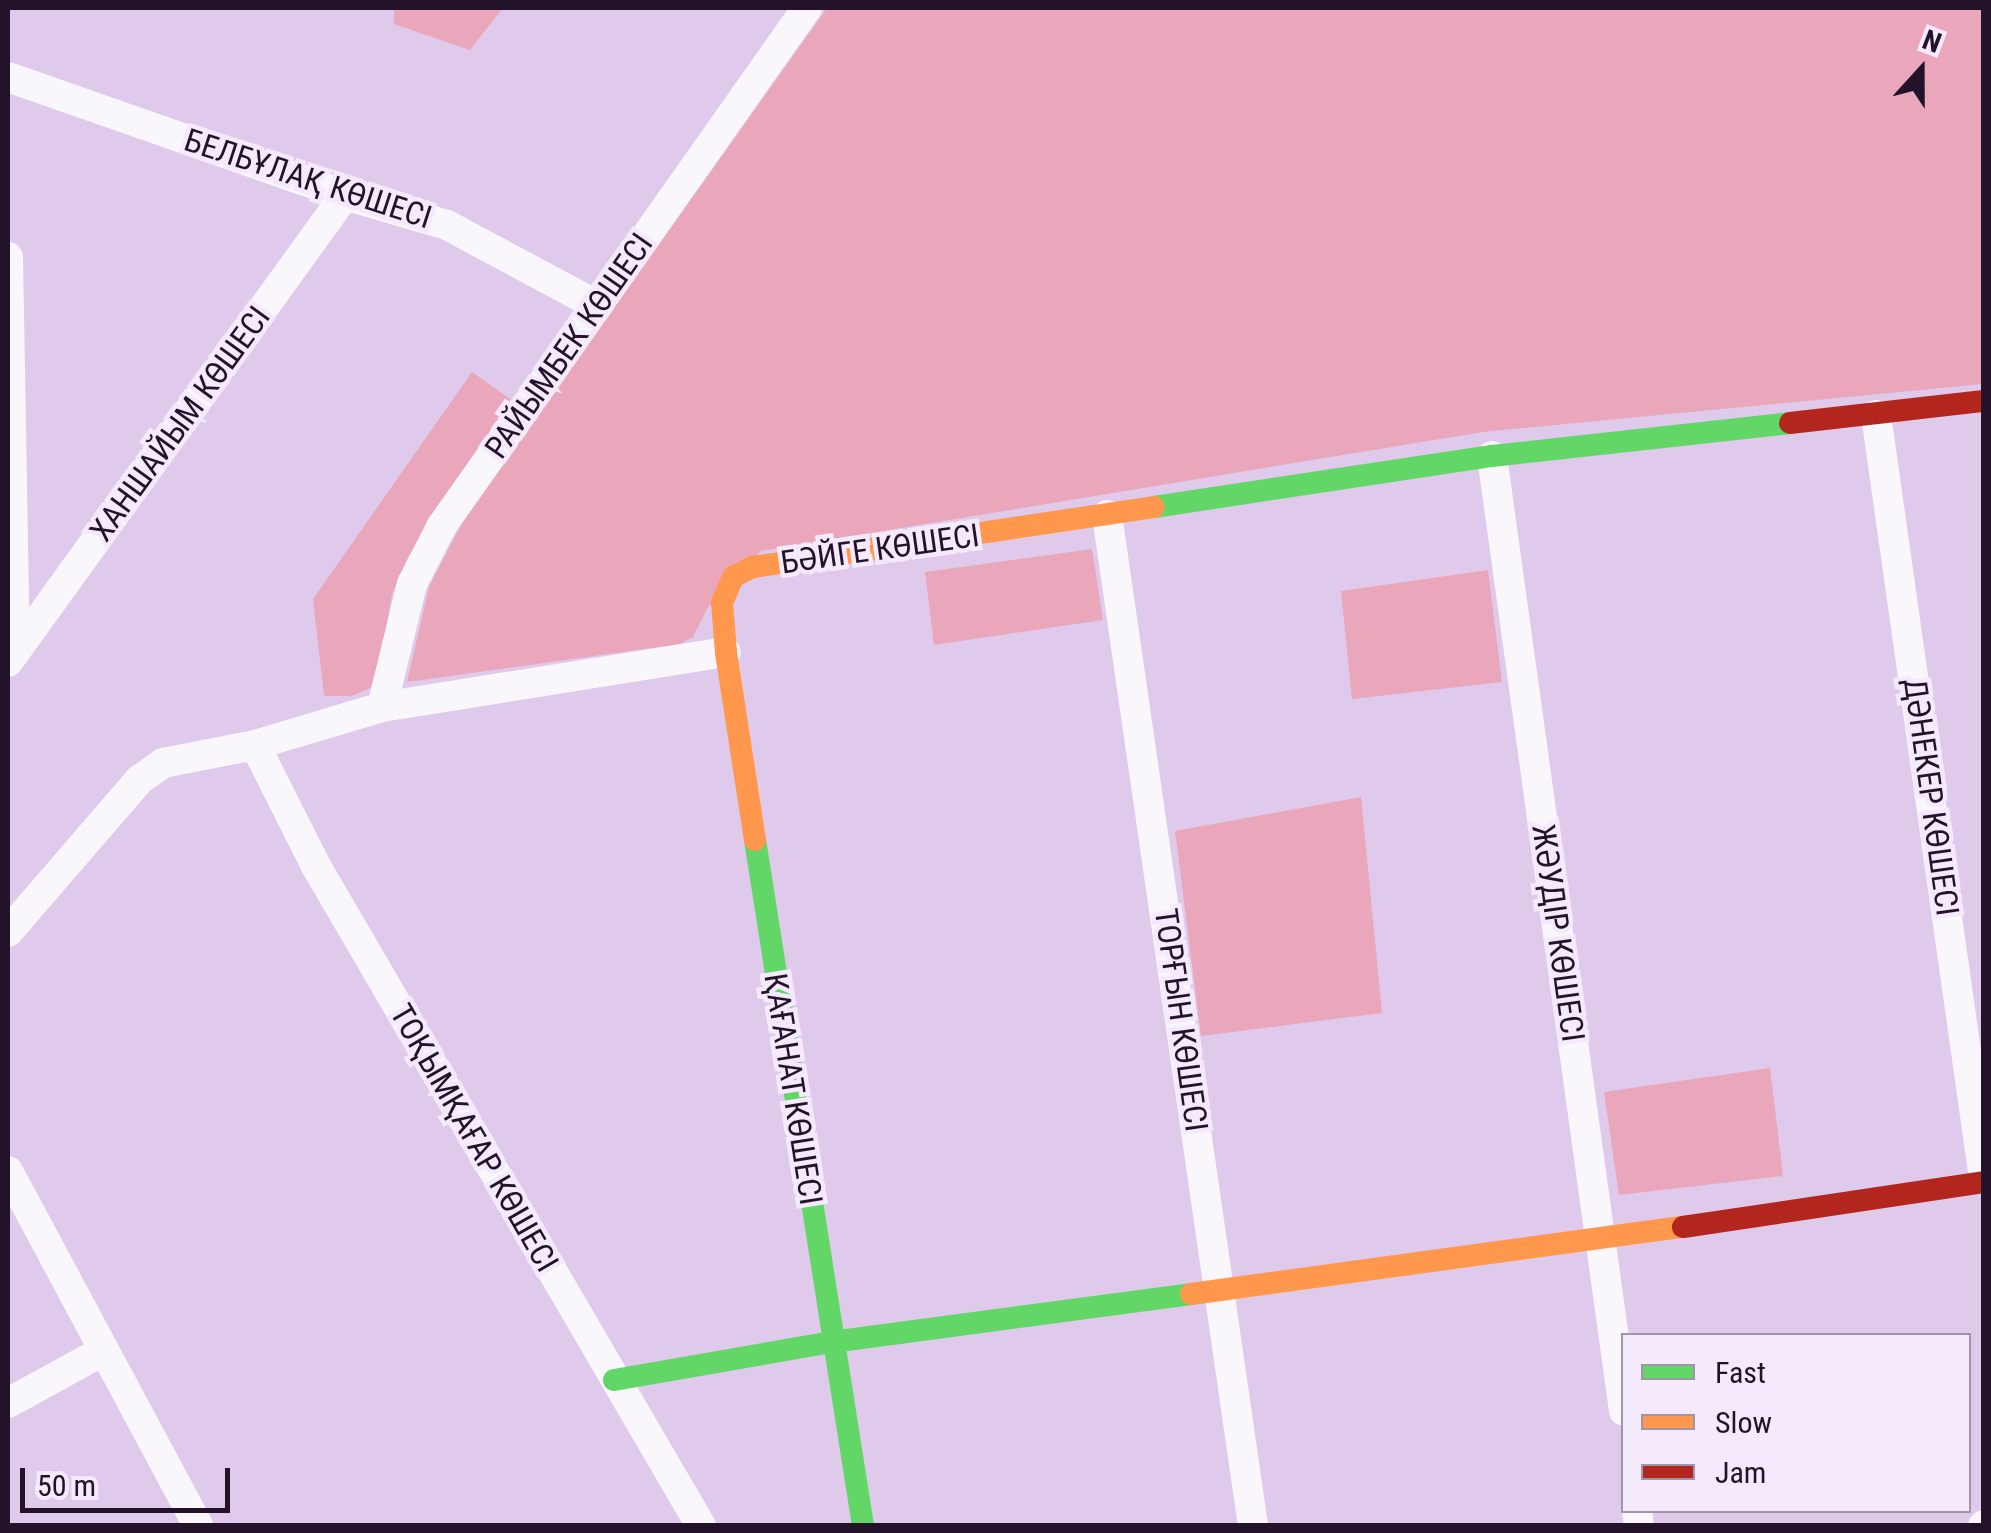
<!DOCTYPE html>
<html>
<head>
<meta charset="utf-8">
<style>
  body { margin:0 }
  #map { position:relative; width:1991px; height:1533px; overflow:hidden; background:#dfcaeb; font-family:"Roboto Condensed",sans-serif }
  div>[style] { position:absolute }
  .green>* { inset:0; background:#eaa7bc }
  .street>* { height:30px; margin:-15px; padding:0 15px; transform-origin:15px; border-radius:15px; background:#faf7fc }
  .fast>* { height:22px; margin:-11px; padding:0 11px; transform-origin:11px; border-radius:11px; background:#63d668 }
  .slow>* { height:22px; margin:-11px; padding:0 11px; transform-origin:11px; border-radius:11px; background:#ff974d }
  .jam>* { height:22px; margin:-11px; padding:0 11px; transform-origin:11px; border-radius:11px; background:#b3261e }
  span { translate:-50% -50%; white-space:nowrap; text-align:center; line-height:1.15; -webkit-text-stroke:9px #f5e9fc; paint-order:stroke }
  .street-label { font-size:32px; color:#22132a }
  .frame { position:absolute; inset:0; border:10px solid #22132a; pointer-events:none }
  .legend { position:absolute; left:1621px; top:1333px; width:350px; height:180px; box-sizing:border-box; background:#f5e9fc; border:2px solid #a193a8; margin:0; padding:12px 18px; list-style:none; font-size:30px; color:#22132a }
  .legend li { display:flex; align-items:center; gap:20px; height:50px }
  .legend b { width:50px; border:2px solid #a193a8 }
  .north { position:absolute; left:1871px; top:20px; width:100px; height:100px; -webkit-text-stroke:8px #f5e9fc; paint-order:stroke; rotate:21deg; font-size:28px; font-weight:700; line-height:40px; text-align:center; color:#22132a }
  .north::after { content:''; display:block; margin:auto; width:35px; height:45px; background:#22132a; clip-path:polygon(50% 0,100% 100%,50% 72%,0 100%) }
  .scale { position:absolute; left:20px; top:1468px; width:210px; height:45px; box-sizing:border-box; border:5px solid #22132a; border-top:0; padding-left:12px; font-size:30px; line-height:35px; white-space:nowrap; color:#22132a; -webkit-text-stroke:8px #f5e9fc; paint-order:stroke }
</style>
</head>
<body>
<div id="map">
  <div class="green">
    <i style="clip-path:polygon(394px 8px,503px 8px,470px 50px,394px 24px)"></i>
    <i style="clip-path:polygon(827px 8px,1983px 8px,1983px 384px,1483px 432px,761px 551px,708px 607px,693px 637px,680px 644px,407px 682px,429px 587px,464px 519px)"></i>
    <i style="clip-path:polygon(472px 372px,516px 403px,408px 557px,392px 594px,379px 673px,370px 688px,352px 696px,324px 696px,313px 599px)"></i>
    <i style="clip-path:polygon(1092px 549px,1103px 620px,934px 645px,925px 572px)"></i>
    <i style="clip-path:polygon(1488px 570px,1502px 682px,1352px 699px,1341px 591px)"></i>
    <i style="clip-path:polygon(1361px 797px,1382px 1013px,1201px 1036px,1175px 831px)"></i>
    <i style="clip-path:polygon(1770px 1068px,1783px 1176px,1619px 1195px,1604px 1092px)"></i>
  </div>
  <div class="street">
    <i style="left:8px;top:77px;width:357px;rotate:19.3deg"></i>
    <i style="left:345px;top:195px;width:106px;rotate:16.4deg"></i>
    <i style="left:447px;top:225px;width:171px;rotate:28.2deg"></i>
    <i style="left:8px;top:257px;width:396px;rotate:89deg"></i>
    <i style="left:1876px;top:415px;width:772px;rotate:81.95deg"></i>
    <i style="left:1492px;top:456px;width:964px;rotate:82.13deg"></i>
    <i style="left:1107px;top:515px;width:1021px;rotate:81.78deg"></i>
    <i style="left:8px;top:662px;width:576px;rotate:-54.18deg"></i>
    <i style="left:382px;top:707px;width:127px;rotate:-76.3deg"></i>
    <i style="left:412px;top:584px;width:64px;rotate:-63deg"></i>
    <i style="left:441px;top:527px;width:635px;rotate:-54.81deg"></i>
    <i style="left:255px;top:745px;width:136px;rotate:63.2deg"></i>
    <i style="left:316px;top:866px;width:764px;rotate:59.74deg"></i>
    <i style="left:8px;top:932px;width:201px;rotate:-49.2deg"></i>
    <i style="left:139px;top:780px;width:29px;rotate:-35deg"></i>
    <i style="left:163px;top:763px;width:94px;rotate:-11.1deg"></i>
    <i style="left:255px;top:745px;width:133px;rotate:-16.7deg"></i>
    <i style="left:382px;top:707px;width:348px;rotate:-9.1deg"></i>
    <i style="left:8px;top:1171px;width:403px;rotate:61.8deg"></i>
    <i style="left:8px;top:1403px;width:108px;rotate:-28.7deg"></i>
    <i style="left:1637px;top:1510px;width:16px;rotate:83deg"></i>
    <i style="left:1983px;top:1526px;width:1px;rotate:-45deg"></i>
  </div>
  <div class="fast">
    <i style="left:1154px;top:507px;width:342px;rotate:-8.6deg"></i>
    <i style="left:1492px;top:456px;width:300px;rotate:-6.3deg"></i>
    <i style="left:755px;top:840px;width:694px;rotate:81.05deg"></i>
    <i style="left:614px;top:1380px;width:221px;rotate:-9.9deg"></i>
    <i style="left:832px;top:1342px;width:362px;rotate:-7.6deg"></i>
  </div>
  <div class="slow">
    <i style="left:755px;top:840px;width:190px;rotate:-98.8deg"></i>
    <i style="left:726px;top:652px;width:49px;rotate:-94.7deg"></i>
    <i style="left:722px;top:603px;width:28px;rotate:-67deg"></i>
    <i style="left:733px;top:577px;width:22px;rotate:-27deg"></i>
    <i style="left:753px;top:567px;width:405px;rotate:-8.5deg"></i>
    <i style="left:1191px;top:1294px;width:497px;rotate:-7.8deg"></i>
  </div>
  <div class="jam">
    <i style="left:1790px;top:423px;width:195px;rotate:-6.5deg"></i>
    <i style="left:1683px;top:1227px;width:304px;rotate:-8.5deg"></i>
  </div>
  <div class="street-label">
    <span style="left:308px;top:179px;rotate:18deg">БЕЛБҰЛАҚ КӨШЕСІ</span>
    <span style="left:569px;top:346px;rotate:-55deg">РАЙЫМБЕК КӨШЕСІ</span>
    <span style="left:180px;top:424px;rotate:-54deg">ХАНШАЙЫМ КӨШЕСІ</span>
    <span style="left:880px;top:549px;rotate:-8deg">БӘЙГЕ КӨШЕСІ</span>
    <span style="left:1931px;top:797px;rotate:82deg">ДӘНЕКЕР КӨШЕСІ</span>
    <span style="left:1558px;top:933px;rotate:82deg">ЖӘУДІР КӨШЕСІ</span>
    <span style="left:1181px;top:1020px;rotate:82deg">ТОРҒЫН КӨШЕСІ</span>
    <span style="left:793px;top:1089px;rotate:81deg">ҚАҒАНАТ КӨШЕСІ</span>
    <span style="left:474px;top:1138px;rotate:60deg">ТОҚЫМҚАҒАР КӨШЕСІ</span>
  </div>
  <div class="frame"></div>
  <ul class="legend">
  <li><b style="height:12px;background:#63d668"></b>Fast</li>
  <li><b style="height:12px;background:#ff974d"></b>Slow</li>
  <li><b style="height:12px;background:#b3261e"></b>Jam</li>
  </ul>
  <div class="north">N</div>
  <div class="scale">50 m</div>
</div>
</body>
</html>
